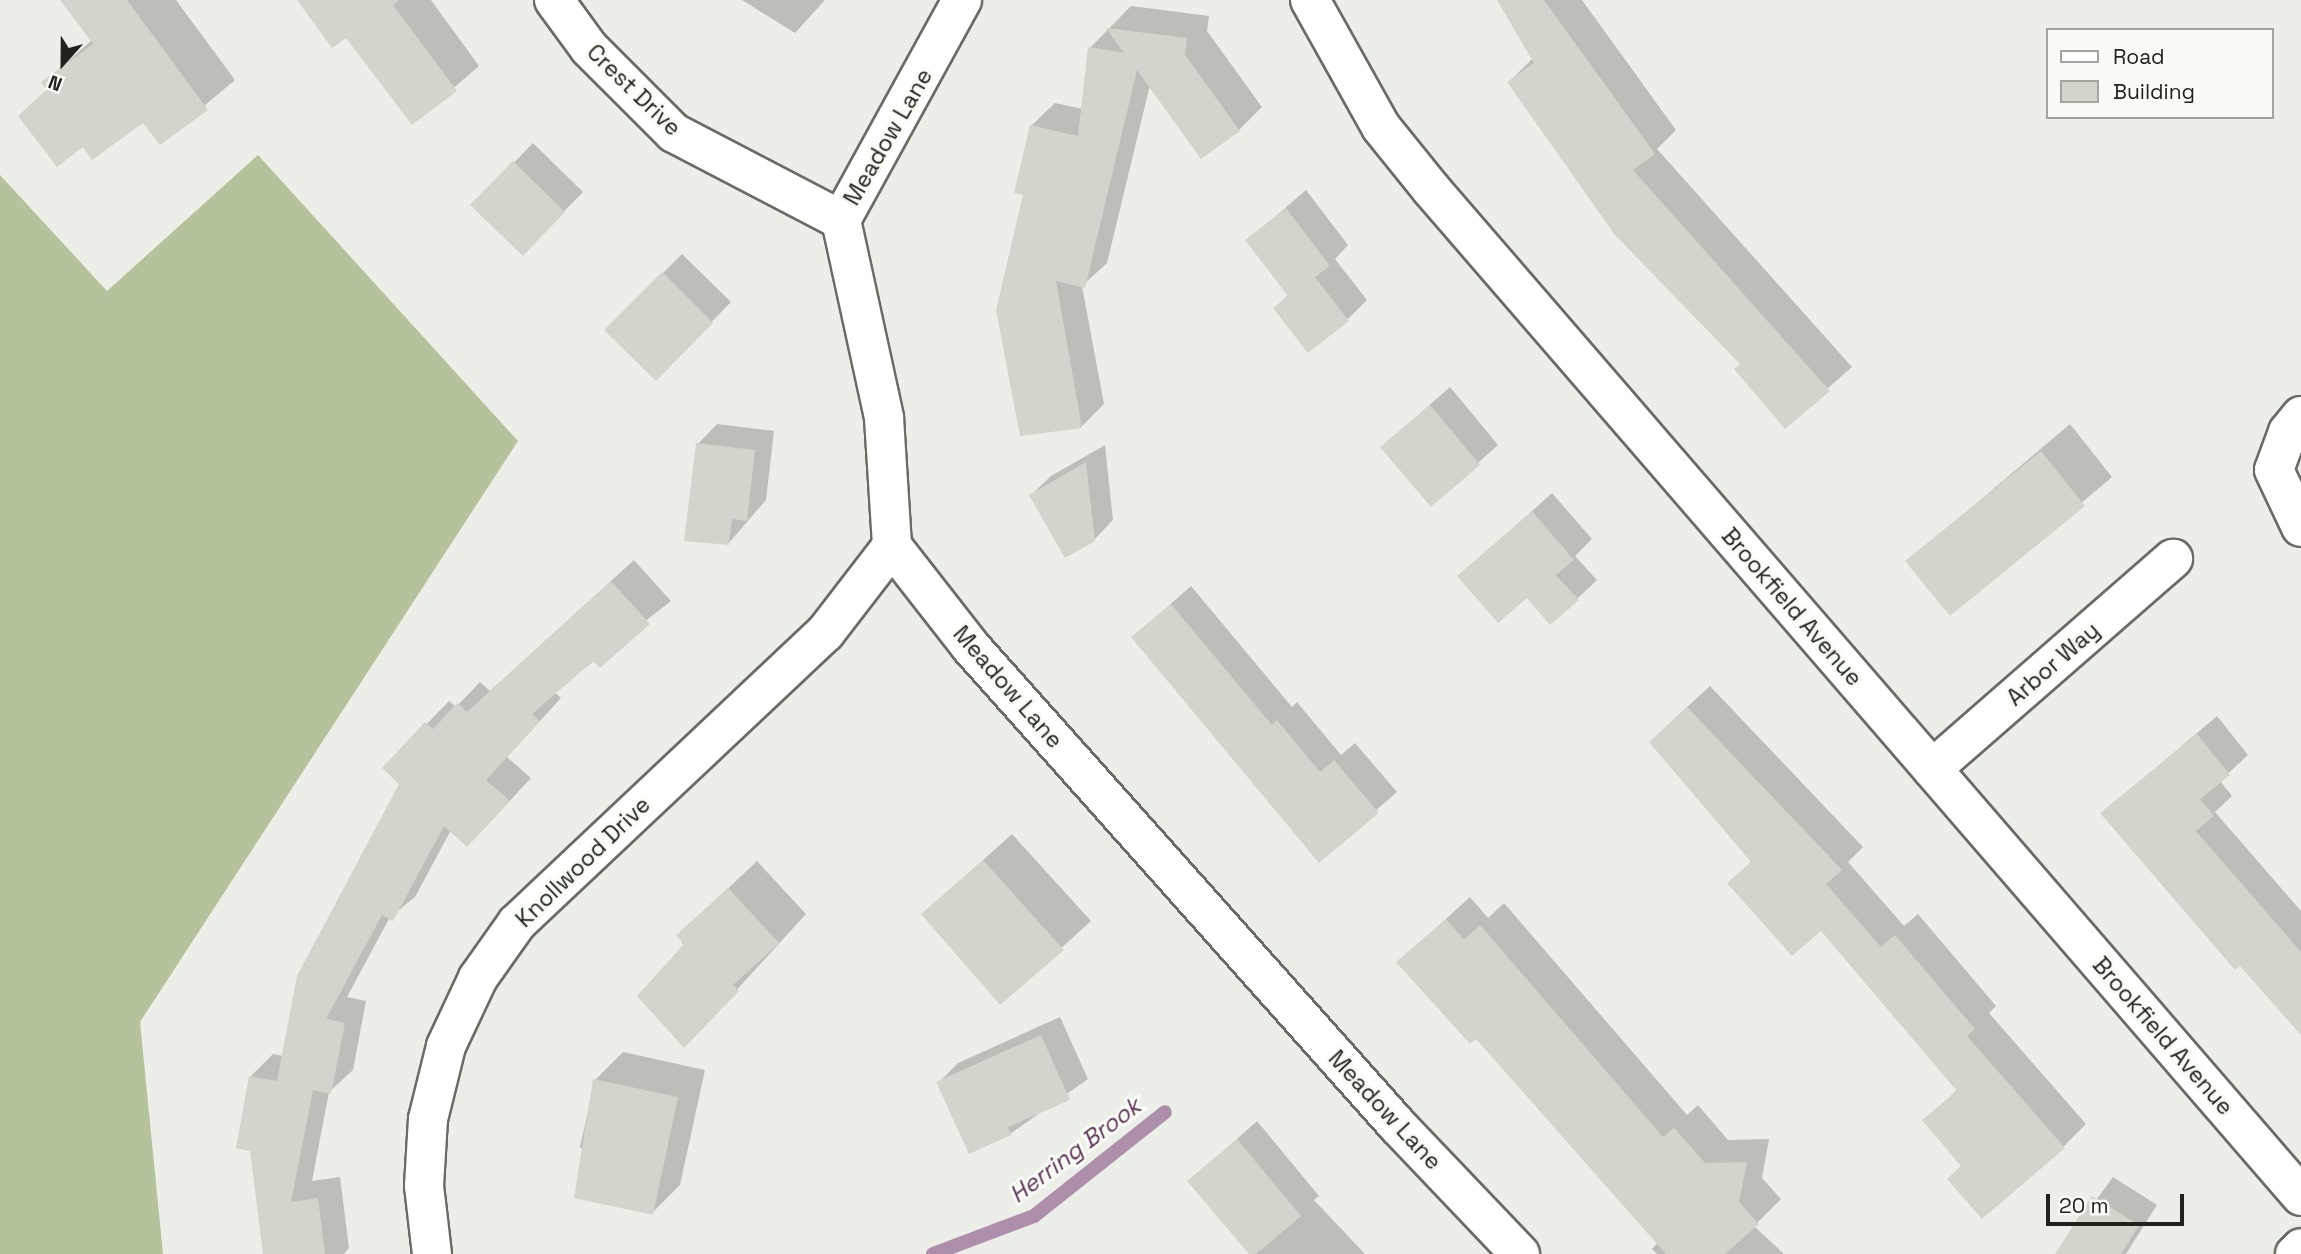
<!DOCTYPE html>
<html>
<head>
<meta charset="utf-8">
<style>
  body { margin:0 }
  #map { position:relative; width:2301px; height:1254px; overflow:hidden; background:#ecefe7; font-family:"Space Grotesk",sans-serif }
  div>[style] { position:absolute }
  .forest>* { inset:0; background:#b5c39d }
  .shadow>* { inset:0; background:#0003 }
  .stream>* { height:14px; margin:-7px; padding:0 7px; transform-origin:7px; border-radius:7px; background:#ae8fab }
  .building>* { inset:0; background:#d2d5cc }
  .roads { filter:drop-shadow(2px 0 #696c64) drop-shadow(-2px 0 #696c64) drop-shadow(0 2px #696c64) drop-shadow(0 -2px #696c64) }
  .minor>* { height:38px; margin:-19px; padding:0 19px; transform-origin:19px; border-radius:19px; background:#fff }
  span { translate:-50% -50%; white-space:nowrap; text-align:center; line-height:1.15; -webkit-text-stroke:6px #f9fcf4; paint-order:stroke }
  .street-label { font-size:23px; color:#20221e }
  .water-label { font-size:24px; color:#5e335b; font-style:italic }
  .legend { position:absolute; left:2046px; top:28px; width:228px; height:91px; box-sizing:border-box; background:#f9fcf4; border:2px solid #a2a59e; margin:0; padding:9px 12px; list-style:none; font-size:21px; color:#20221e }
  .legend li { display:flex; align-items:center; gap:14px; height:35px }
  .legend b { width:35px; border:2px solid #a2a59e }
  .north { position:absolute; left:28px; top:28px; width:70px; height:70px; -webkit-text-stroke:5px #f9fcf4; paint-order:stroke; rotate:201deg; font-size:19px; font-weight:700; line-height:28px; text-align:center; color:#20221e }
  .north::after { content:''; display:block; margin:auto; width:24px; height:32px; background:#20221e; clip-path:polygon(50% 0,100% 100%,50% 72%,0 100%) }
  .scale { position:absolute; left:2046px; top:1194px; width:138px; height:32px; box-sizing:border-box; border:4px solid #20221e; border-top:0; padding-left:9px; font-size:21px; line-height:24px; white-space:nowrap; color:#20221e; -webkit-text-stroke:5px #f9fcf4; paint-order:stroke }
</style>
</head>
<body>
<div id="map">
  <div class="forest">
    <i style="clip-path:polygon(258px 155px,518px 441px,140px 1022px,163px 1254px,0 1254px,0 175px,107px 291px)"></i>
  </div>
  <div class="shadow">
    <i style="clip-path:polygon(62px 0,176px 0,235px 80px,160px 143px,144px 120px,48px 89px,43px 83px,92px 40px)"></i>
    <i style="clip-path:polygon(300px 0,431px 0,479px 66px,413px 123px,347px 36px)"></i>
    <i style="clip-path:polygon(742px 0,825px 0,795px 33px)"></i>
    <i style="clip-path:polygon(1499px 0,1582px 0,1676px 130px,1657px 149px,1852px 367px,1785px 426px,1742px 363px,1616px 234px,1509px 82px,1533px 58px)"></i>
    <i style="clip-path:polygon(1131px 6px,1209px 16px,1207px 31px,1262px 107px,1239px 130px,1150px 85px,1107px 263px,1082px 286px,1104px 404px,1081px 427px,1025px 194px,1031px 126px,1055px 103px,1083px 109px,1090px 48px)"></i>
    <i style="clip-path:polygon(533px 143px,583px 192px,523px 253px,473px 205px)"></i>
    <i style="clip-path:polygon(1306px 190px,1348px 245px,1335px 259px,1367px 300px,1348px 319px,1275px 308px,1289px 294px,1248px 240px)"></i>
    <i style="clip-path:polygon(682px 254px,731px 302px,656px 379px,606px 330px)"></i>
    <i style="clip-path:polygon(1450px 387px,1498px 445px,1432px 504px,1382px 447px)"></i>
    <i style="clip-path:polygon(717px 424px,774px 431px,766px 500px,728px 544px,698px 444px)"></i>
    <i style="clip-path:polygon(2070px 424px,2112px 477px,1950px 614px,1907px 562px)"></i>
    <i style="clip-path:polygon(1105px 445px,1113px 520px,1094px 540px,1031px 495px,1051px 476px)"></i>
    <i style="clip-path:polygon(1552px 493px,1592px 539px,1575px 556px,1597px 580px,1577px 599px,1460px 576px)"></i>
    <i style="clip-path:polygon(634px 560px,671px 601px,554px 692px,561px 698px,507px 757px,531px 778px,489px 823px,451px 830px,415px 897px,390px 917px,347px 997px,366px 1001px,353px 1070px,329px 1092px,312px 1181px,340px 1177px,349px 1248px,344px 1254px,265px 1254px,251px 1076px,273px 1054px,283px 1056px,401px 784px,384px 768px,449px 701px,456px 707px,480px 682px,490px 691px)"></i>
    <i style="clip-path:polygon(1191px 586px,1292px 707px,1297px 702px,1341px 755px,1355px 743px,1397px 792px,1319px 860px,1133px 637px)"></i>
    <i style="clip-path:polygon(1710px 686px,1863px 847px,1848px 862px,1904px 926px,1918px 914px,1996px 1006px,1989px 1013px,2086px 1124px,2063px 1147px,1963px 1165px,1924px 1121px,1958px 1089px,1821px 928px,1730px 883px,1752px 861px,1673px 720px)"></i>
    <i style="clip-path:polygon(2217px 716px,2248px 755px,2220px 781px,2232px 796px,2215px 812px,2301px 911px,2301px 1032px,2103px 813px)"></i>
    <i style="clip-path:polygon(1012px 834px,1091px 921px,1001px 1003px,923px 914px)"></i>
    <i style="clip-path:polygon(757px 861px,806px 914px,712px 1017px,679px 935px)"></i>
    <i style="clip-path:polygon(1470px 897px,1488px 918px,1504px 903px,1687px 1115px,1698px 1105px,1728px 1140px,1769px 1139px,1762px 1178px,1781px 1199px,1754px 1226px,1784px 1254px,1657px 1254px,1652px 1249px,1658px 1242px,1476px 1036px,1399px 962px)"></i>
    <i style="clip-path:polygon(1060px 1017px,1088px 1079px,1010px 1134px,939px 1082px,958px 1063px)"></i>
    <i style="clip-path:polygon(623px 1052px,705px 1070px,680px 1185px,652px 1213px,580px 1147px,595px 1080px)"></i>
    <i style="clip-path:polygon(1257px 1121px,1319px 1196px,1314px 1200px,1365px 1254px,1254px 1254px,1190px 1181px)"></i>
    <i style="clip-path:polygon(2113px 1177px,2157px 1205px,2126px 1254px,2057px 1254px)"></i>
  </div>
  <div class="stream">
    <i style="left:933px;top:1254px;width:108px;rotate:-20.6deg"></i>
    <i style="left:1034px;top:1216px;width:167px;rotate:-38.4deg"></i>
  </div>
  <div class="building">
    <i style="clip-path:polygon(60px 0,127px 0,208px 110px,160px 145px,143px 123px,92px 160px,83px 147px,57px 167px,18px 116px,46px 90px,41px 82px,93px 44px)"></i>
    <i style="clip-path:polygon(297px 0,400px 0,393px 5px,457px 91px,412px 125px,346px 38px,332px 48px)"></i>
    <i style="clip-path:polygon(1497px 0,1544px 0,1655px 154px,1633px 170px,1830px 391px,1785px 429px,1734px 369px,1740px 364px,1615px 235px,1507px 82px,1534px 63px)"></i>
    <i style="clip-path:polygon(1106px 28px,1187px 38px,1185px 55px,1240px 131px,1201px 159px,1137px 70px,1085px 288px,1056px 281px,1082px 428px,1020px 436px,996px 310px,1023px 195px,1014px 193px,1030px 125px,1078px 136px,1088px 47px,1124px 53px)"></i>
    <i style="clip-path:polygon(513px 161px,565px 212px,523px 256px,470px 205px)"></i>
    <i style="clip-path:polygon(1286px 208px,1330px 266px,1315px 277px,1349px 321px,1308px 353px,1273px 308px,1288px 296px,1245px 240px)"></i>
    <i style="clip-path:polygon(662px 272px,713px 323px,656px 381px,604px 330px)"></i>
    <i style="clip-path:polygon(1430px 405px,1480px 465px,1431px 507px,1380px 447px)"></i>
    <i style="clip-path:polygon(696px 443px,755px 450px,747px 521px,732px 519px,729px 545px,684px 541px)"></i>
    <i style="clip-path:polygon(2041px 451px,2085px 506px,1950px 616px,1905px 561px)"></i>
    <i style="clip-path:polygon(1086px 462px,1095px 541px,1065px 558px,1029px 495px)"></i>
    <i style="clip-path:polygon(1532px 511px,1574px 560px,1556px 575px,1579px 600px,1550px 625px,1527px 598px,1498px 623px,1457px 576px)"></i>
    <i style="clip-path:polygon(611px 581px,650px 624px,600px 668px,593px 661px,532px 714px,540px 721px,486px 780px,510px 801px,467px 847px,444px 826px,393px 921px,382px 915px,326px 1019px,345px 1023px,331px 1094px,313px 1090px,291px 1202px,318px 1198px,325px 1254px,263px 1254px,250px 1151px,236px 1148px,249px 1076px,277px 1081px,297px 976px,399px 784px,382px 768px,425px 722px,433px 729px,457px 703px,467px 712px)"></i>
    <i style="clip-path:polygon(1171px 604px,1272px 725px,1277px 720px,1320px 772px,1334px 760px,1379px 813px,1319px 863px,1131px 637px)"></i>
    <i style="clip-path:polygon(1687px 707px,1842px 870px,1826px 884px,1881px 947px,1895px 935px,1975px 1029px,1967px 1036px,2065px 1148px,1982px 1219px,1947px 1179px,1961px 1166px,1922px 1120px,1957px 1091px,1821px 931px,1792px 956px,1727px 883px,1751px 862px,1649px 742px)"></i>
    <i style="clip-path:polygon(2197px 734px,2230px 775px,2200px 799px,2214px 816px,2196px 831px,2301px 952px,2301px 1035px,2240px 966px,2235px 970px,2100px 813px)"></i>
    <i style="clip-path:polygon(983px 860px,1064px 950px,1000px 1005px,921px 914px)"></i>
    <i style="clip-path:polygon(728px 888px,779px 943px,733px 985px,739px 991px,684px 1048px,637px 996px,684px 944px,676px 935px)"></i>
    <i style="clip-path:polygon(1446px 919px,1464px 940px,1480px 925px,1663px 1137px,1674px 1128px,1705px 1163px,1747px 1162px,1739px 1202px,1759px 1224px,1725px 1254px,1666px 1254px,1476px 1039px,1470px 1044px,1396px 962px)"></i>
    <i style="clip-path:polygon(1041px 1035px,1070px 1100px,1008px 1127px,1011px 1135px,969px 1154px,936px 1082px)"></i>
    <i style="clip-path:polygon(593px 1079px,678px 1097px,653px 1215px,574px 1198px)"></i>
    <i style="clip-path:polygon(1237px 1139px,1301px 1216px,1256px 1254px,1249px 1254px,1187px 1181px)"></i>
    <i style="clip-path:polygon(2092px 1196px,2139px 1225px,2121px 1254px,2055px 1254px)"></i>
  </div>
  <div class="roads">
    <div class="minor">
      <i style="left:554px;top:0;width:59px;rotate:53.9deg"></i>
      <i style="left:589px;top:48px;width:120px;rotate:45deg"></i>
      <i style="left:674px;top:133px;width:188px;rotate:27.5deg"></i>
      <i style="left:962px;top:0;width:251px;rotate:118.8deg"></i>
      <i style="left:841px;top:220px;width:203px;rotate:77.7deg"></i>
      <i style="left:884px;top:418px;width:128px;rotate:86.4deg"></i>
      <i style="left:892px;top:546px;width:127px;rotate:52deg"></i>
      <i style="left:970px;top:646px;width:643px;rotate:48.28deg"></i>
      <i style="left:1398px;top:1126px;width:177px;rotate:46.4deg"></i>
      <i style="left:1310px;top:0;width:145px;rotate:60.8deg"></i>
      <i style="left:1381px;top:127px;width:80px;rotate:51.1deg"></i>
      <i style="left:1431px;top:189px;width:1331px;rotate:49.17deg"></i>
      <i style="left:2301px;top:416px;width:21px;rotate:129deg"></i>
      <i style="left:2288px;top:432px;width:40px;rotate:110.2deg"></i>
      <i style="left:2274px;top:470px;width:63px;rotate:64.7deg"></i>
      <i style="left:1932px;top:769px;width:320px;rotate:-41.1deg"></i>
      <i style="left:432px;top:1254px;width:68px;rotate:-96.7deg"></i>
      <i style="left:424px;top:1186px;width:67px;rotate:-86.6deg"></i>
      <i style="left:428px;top:1119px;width:75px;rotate:-76.1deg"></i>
      <i style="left:446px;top:1046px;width:75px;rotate:-64.8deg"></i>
      <i style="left:478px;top:978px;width:67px;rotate:-54.7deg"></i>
      <i style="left:517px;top:923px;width:423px;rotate:-43.3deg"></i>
      <i style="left:825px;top:633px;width:110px;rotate:-52.4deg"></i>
      <i style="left:2295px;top:1254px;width:8px;rotate:-45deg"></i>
    </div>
  </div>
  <div class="street-label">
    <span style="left:634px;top:90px;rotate:44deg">Crest Drive</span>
    <span style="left:888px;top:137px;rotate:-60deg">Meadow Lane</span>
    <span style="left:1792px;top:607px;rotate:49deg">Brookfield Avenue</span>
    <span style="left:2053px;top:664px;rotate:-41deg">Arbor Way</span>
    <span style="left:1008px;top:687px;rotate:49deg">Meadow Lane</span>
    <span style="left:583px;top:862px;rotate:-44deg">Knollwood Drive</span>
    <span style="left:2163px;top:1036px;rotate:49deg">Brookfield Avenue</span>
    <span style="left:1385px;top:1110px;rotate:47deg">Meadow Lane</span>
  </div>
  <div class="water-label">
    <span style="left:1075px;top:1150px;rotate:-37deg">Herring Brook</span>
  </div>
  <ul class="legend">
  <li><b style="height:9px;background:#fff"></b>Road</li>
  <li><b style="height:19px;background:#d2d5cc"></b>Building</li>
  </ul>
  <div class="north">N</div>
  <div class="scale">20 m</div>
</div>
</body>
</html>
